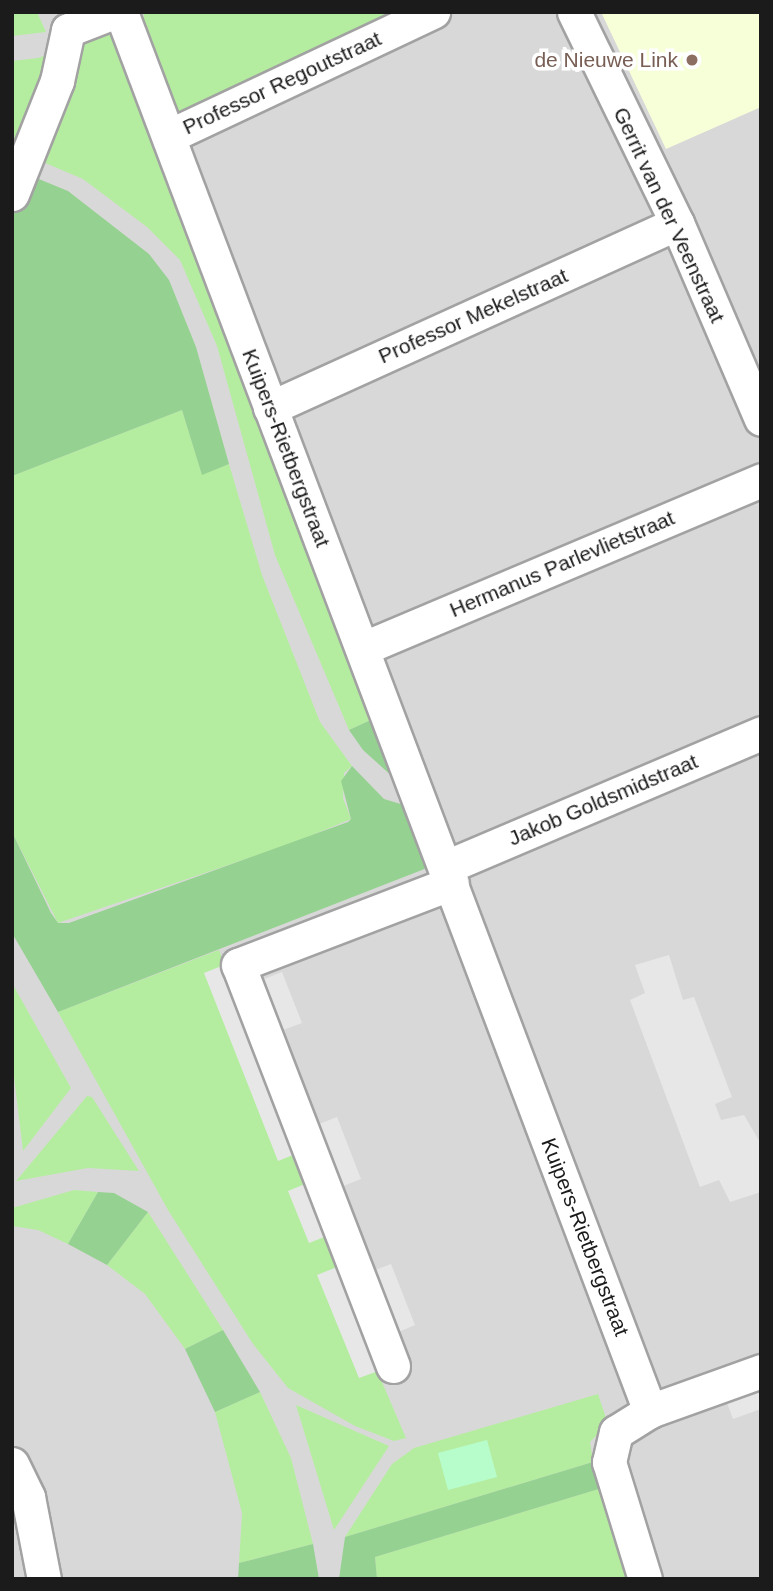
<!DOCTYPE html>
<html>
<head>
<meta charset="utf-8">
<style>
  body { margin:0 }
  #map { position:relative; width:773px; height:1591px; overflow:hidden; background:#eeecdf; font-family:Arial,sans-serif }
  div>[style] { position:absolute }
  .residential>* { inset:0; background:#d9d8d8 }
  .education>* { inset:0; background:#f6ffd7 }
  .grass>* { inset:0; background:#b5eda0 }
  .forest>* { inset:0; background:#95d190 }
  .park>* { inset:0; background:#b7fdcc }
  .parking>* { inset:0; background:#e7e7e7 }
  .roads { filter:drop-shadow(2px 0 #a2a2a2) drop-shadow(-2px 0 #a2a2a2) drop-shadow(0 2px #a2a2a2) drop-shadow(0 -2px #a2a2a2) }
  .minor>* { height:33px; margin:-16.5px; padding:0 16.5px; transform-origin:16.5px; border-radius:16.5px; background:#fff }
  .dots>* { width:19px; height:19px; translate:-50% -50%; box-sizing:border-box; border:4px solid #fff; border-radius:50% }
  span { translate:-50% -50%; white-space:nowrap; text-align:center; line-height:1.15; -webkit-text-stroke:7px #fff; paint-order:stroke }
  .education-label { font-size:21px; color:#785e54 }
  .right { translate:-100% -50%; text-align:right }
  .street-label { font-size:21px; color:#1b1b1b }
  .frame { position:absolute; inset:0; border:14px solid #1b1b1b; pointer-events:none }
</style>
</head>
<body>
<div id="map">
  <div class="residential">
    <i style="clip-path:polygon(12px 12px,761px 12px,761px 1579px,12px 1579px)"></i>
  </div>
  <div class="education">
    <i style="clip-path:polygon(601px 12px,761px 12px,761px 107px,666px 149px)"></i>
  </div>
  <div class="grass">
    <i style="clip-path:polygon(12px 12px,37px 12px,46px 32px,12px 36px)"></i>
    <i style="clip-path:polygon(144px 12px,396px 12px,188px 115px,176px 111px,143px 24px)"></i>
    <i style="clip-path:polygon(114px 31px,373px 719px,349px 730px,275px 555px,217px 346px,180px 260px,147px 227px,83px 179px,12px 149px,12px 61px,38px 58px)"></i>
    <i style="clip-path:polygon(182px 410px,202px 474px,229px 464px,262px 575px,320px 722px,352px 766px,344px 773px,343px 798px,351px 819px,293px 843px,58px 923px,12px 832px,12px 476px)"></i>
    <i style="clip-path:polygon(219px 950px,376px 1368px,406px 1438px,394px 1441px,355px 1426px,288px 1388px,253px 1344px,168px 1210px,58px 1012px)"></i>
    <i style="clip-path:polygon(12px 983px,71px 1088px,23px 1151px,12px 1060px)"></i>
    <i style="clip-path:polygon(87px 1096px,92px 1097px,139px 1171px,88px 1168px,16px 1181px)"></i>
    <i style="clip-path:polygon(74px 1190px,98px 1192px,68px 1244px,38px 1230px,12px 1226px,12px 1208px)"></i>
    <i style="clip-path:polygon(148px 1212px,223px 1330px,185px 1349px,145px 1294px,107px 1265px)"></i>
    <i style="clip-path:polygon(260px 1392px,291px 1458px,313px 1544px,239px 1563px,242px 1513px,215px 1412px)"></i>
    <i style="clip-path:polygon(598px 1394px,608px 1424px,590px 1442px,593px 1462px,345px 1537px,392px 1464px,414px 1448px)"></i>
    <i style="clip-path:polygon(296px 1405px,389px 1446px,334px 1530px)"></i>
    <i style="clip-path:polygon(602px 1488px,633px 1579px,377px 1579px,375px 1557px)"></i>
  </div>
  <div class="forest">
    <i style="clip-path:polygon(12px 168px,68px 191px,149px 254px,169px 280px,196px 347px,229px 464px,202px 475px,182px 410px,12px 476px)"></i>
    <i style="clip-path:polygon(373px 719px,394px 778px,363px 750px,349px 730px)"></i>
    <i style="clip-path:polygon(352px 766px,384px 799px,404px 805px,427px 868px,58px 1012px,12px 933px,12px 832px,51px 913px,58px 923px,69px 923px,348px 822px,351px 819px,341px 781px)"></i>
    <i style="clip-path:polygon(98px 1192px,114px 1193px,148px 1212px,107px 1265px,68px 1244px)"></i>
    <i style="clip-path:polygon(223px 1330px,260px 1392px,215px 1412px,185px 1349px)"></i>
    <i style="clip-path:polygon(593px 1462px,602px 1488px,375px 1557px,377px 1579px,339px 1579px,345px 1537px)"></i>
    <i style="clip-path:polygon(313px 1544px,319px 1579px,238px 1579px,239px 1563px)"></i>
  </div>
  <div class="park">
    <i style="clip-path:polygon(487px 1440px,497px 1477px,448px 1490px,438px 1453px)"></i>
  </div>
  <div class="parking">
    <i style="clip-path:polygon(249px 955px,259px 981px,282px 972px,302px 1023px,278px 1032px,314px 1126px,337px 1117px,361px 1179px,341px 1187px,355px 1225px,309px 1243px,288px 1191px,310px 1182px,298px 1153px,278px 1161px,204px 973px)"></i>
    <i style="clip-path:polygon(669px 955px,683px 1000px,694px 997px,732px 1097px,715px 1104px,721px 1120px,744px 1115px,761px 1144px,761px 1192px,730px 1202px,719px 1180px,700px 1187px,630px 1000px,645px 993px,635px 965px)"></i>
    <i style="clip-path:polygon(367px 1255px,373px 1271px,391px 1264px,415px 1325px,396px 1333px,381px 1370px,359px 1378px,317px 1275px)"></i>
    <i style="clip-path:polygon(761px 1387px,761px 1409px,733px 1419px,726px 1400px)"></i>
  </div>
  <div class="roads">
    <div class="minor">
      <i style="left:121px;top:12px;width:1496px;rotate:69.29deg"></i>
      <i style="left:650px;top:1411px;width:40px;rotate:148deg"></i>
      <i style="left:616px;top:1432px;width:31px;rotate:103deg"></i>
      <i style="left:609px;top:1462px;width:122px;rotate:72.9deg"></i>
      <i style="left:574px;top:12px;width:235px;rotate:64deg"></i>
      <i style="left:677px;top:223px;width:213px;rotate:66.8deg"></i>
      <i style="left:169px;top:136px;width:292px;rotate:-25.2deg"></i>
      <i style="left:12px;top:194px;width:122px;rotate:-68.3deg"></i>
      <i style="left:57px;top:81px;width:52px;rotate:-77.8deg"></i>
      <i style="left:68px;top:30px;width:49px;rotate:-21.4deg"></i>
      <i style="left:270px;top:408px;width:447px;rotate:-24.4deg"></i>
      <i style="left:364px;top:648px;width:431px;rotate:-22.9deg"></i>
      <i style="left:446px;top:867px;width:342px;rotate:-23deg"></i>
      <i style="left:393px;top:1366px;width:430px;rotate:-111.1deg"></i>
      <i style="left:238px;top:965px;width:229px;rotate:-21deg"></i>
      <i style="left:650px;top:1411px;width:118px;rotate:-19.8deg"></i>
      <i style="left:12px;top:1464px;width:37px;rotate:64deg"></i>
      <i style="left:28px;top:1497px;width:84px;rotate:79deg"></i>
    </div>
  </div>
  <div class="dots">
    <i style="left:692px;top:60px;background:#8d6e63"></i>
  </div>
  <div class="education-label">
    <span class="right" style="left:678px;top:60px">de Nieuwe Link</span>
  </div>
  <div class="street-label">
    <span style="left:282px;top:83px;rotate:-25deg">Professor Regoutstraat</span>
    <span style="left:669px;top:215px;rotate:65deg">Gerrit van der Veenstraat</span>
    <span style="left:473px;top:316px;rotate:-24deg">Professor Mekelstraat</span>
    <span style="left:286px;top:448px;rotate:69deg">Kuipers-Rietbergstraat</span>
    <span style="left:562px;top:564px;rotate:-23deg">Hermanus Parlevlietstraat</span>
    <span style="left:603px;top:800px;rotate:-23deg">Jakob Goldsmidstraat</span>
    <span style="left:585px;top:1237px;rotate:69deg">Kuipers-Rietbergstraat</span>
  </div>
  <div class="frame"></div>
</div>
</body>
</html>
